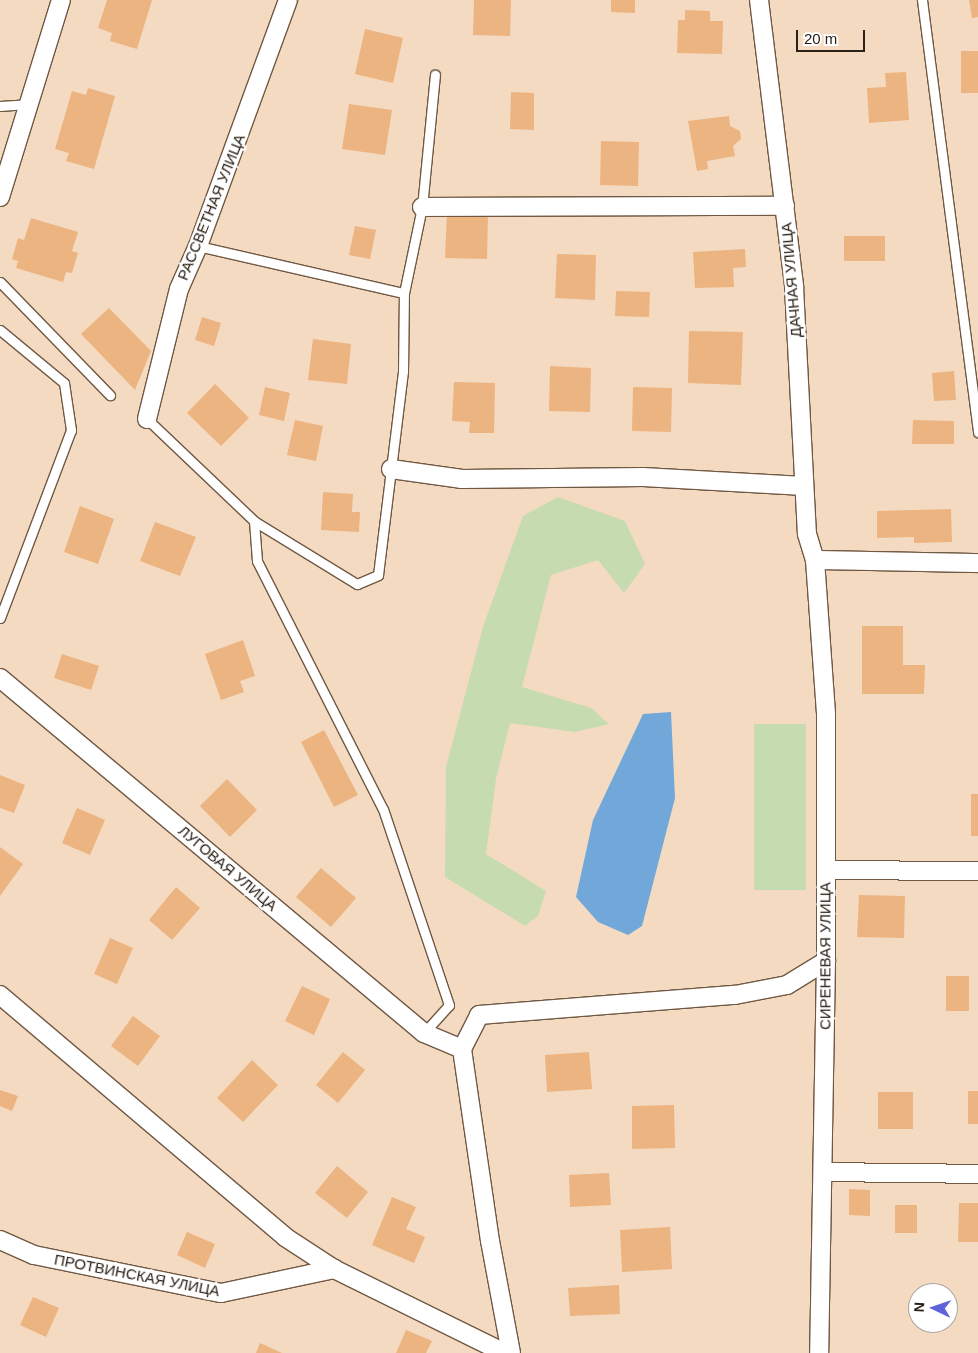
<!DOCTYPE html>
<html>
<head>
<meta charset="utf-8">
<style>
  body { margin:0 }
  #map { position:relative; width:978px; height:1353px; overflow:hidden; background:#f5dac2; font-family:Helvetica,sans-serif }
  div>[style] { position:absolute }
  .green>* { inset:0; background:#c6dbb0 }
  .water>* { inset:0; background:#72a7d9 }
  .building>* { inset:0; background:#ebb480 }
  .roads { filter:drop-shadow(1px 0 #705843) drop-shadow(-1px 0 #705843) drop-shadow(0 1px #705843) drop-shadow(0 -1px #705843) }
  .lane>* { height:9px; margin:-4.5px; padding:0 4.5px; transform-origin:4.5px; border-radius:4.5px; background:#fff }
  .street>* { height:18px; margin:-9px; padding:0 9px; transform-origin:9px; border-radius:9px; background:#fff }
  span { translate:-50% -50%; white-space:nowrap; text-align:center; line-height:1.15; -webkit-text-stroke:4.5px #fff; paint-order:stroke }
  .street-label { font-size:15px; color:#2b2118 }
  .north { position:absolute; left:908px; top:1283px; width:50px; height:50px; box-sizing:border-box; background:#fff; border:1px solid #aaa6a3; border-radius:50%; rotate:273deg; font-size:14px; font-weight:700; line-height:20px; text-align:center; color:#2b2118 }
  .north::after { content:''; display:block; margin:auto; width:18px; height:22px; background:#5e63db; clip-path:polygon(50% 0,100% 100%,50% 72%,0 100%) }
  .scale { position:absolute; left:796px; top:30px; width:69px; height:22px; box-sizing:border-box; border:2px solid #2b2118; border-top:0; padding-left:6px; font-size:15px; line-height:18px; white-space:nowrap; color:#2b2118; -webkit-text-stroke:4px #fff; paint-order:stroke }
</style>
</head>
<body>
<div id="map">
  <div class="green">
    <i style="clip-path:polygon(558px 497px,625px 521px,645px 564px,624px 593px,598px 560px,551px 575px,522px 687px,591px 708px,609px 724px,575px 732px,510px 723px,496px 779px,486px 854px,546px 891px,538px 916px,525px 926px,445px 877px,446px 767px,483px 627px,523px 516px)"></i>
    <i style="clip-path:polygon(754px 724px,806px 724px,806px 890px,754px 890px)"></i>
  </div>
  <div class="water">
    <i style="clip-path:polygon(671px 712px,675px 798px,642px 926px,628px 935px,598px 922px,576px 897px,593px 820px,643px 714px)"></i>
  </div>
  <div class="building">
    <i style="clip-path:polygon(107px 0,152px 0,137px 49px,110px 41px,112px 33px,98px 28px)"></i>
    <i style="clip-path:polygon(474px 0,511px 0,510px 36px,473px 35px)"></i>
    <i style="clip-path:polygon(611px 0,635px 0,635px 13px,611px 12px)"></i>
    <i style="clip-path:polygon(969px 0,978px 0,978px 17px,972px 18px)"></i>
    <i style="clip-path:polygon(685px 10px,710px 11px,710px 21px,723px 21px,722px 54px,677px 53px,678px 20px,685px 20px)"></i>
    <i style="clip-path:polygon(365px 29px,403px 38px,393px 83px,355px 74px)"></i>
    <i style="clip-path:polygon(961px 51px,978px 51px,978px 93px,961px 93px)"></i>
    <i style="clip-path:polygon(906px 72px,909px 120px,869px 123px,867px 88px,886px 87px,885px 73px)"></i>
    <i style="clip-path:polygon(88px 88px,115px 96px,94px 169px,66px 161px,69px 153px,55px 149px,72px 91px,86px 95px)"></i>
    <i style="clip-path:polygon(511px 92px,534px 93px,534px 130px,510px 129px)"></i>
    <i style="clip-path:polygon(349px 104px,392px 110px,385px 155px,342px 149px)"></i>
    <i style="clip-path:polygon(729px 116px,730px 126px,740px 131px,741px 139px,733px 146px,735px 156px,707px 161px,708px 169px,697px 171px,688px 121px)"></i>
    <i style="clip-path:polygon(601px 141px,639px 142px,638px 186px,600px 185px)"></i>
    <i style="clip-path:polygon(447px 213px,488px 214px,487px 259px,445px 258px)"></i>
    <i style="clip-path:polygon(31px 218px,78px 232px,72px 251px,78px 253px,72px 273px,66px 272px,63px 282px,16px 268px,18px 261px,12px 259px,18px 238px,24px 240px)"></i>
    <i style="clip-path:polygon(355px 226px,376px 230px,370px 259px,349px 255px)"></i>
    <i style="clip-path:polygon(844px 236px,885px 236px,885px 261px,844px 261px)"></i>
    <i style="clip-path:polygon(745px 249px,746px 267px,733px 268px,734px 287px,695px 288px,693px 252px)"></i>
    <i style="clip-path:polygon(557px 254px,596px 255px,595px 300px,555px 298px)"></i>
    <i style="clip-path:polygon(616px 291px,650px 292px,649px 317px,615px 316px)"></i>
    <i style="clip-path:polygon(109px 308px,151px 351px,135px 390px,81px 334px)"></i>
    <i style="clip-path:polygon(202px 317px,221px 323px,214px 346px,195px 340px)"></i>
    <i style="clip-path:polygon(689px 331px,743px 332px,741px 385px,688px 383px)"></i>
    <i style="clip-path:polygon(313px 339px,351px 344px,347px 384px,308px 380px)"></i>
    <i style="clip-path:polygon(550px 366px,591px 368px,590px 412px,549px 411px)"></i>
    <i style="clip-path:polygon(954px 371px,956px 400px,934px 401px,932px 373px)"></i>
    <i style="clip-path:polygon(454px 382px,495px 383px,494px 433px,469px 433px,470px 422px,452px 421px)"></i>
    <i style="clip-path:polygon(215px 384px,249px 418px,221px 446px,187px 413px)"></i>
    <i style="clip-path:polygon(265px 387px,290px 393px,284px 421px,259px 415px)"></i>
    <i style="clip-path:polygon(633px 387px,672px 388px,671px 432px,632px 431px)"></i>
    <i style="clip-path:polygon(295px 420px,323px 426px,316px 461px,287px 455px)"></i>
    <i style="clip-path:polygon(913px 420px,954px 421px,954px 444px,912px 444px)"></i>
    <i style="clip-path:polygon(323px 492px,353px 494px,352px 512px,360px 512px,359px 532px,321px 530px)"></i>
    <i style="clip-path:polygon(80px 506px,114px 519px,98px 564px,64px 552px)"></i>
    <i style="clip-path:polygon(951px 509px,952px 542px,914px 543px,914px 537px,877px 538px,877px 511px)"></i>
    <i style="clip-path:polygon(155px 522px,196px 537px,180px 576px,140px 561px)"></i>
    <i style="clip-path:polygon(862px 626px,903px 626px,903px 665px,925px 665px,924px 694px,862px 694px)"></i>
    <i style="clip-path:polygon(243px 640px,255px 676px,240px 681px,244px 692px,221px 700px,205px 654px)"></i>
    <i style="clip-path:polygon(62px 654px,99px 666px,91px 690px,54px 678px)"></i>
    <i style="clip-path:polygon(324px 730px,358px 795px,334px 807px,301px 742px)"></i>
    <i style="clip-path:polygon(0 775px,25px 785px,14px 813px,0 808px)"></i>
    <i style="clip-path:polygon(227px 779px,257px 810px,230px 837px,200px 806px)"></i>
    <i style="clip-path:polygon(971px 794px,978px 794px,978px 836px,971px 836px)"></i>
    <i style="clip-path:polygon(77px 808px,105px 820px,90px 855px,62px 843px)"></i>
    <i style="clip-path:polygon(0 847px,23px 864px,0 896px)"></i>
    <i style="clip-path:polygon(321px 868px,356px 898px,331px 927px,296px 897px)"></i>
    <i style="clip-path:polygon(176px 887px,200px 908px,172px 940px,149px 920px)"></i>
    <i style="clip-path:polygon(859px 895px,905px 896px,904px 938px,857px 937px)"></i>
    <i style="clip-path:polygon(110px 938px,133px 948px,117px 984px,94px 974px)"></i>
    <i style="clip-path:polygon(946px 976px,969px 976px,969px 1011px,946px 1011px)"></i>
    <i style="clip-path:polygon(302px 986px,330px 999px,314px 1035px,285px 1021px)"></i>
    <i style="clip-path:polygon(133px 1016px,160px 1036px,138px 1066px,111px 1046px)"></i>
    <i style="clip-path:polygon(343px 1052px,365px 1070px,338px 1103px,316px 1085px)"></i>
    <i style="clip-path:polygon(589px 1052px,592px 1089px,547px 1092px,545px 1055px)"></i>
    <i style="clip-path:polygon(252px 1060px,278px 1085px,243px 1122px,217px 1098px)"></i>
    <i style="clip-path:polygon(0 1090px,18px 1096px,12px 1111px,0 1106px)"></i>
    <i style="clip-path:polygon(968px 1091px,978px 1091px,978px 1124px,968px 1124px)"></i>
    <i style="clip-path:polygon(878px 1092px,913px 1092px,913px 1129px,878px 1129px)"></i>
    <i style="clip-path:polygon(674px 1105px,675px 1148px,632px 1149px,632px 1106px)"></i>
    <i style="clip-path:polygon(337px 1166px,368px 1192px,347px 1218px,315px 1193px)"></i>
    <i style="clip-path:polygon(609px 1173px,611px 1205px,570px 1207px,569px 1175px)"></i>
    <i style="clip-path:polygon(849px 1189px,870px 1190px,870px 1216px,849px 1215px)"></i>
    <i style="clip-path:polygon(392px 1197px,416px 1207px,406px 1229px,425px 1237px,414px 1263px,372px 1245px)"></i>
    <i style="clip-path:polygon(959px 1203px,978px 1203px,978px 1242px,958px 1242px)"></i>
    <i style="clip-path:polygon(895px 1205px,917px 1205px,917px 1233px,895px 1233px)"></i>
    <i style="clip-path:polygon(670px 1227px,672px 1269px,622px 1272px,620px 1230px)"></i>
    <i style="clip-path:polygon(187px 1232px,215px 1244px,205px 1268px,177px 1255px)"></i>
    <i style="clip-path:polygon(619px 1285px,620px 1314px,570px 1316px,568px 1288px)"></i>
    <i style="clip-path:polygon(33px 1297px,59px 1308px,46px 1337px,20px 1325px)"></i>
    <i style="clip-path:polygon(406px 1330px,432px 1341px,426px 1353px,396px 1353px)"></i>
    <i style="clip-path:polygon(260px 1343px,282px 1353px,256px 1353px)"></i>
  </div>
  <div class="roads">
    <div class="lane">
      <i style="left:922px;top:0;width:436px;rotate:82.6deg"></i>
      <i style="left:0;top:106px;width:27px;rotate:-4deg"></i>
      <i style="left:198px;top:246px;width:211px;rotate:12.9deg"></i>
      <i style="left:0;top:282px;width:158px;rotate:45.8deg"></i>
      <i style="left:0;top:330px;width:83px;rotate:39.6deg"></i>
      <i style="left:64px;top:383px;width:48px;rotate:81.5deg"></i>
      <i style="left:71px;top:430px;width:201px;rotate:110.7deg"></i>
      <i style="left:147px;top:419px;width:148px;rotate:43.6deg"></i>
      <i style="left:254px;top:521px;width:40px;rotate:85.7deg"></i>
      <i style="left:257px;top:561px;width:278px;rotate:63.1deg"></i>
      <i style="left:383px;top:809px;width:207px;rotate:71.4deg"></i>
      <i style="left:449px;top:1005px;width:38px;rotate:132deg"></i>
      <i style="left:254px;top:521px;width:121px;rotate:31.5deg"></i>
      <i style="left:357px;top:584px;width:23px;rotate:-23deg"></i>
      <i style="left:378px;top:575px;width:206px;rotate:-83deg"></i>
      <i style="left:403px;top:371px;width:78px;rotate:-89.3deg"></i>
      <i style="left:404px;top:293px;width:88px;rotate:-78.2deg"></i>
      <i style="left:422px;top:207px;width:133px;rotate:-84.4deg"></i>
    </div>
    <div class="street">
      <i style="left:759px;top:0;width:289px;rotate:83deg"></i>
      <i style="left:794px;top:287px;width:247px;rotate:87deg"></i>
      <i style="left:807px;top:534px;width:27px;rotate:73deg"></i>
      <i style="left:815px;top:560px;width:155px;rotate:85.9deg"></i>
      <i style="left:826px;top:715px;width:246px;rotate:90deg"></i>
      <i style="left:826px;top:961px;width:392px;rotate:91deg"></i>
      <i style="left:0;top:197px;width:206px;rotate:-72.8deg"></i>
      <i style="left:422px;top:207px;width:363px;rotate:-0.2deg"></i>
      <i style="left:147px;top:419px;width:134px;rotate:-76.2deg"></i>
      <i style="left:179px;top:289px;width:47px;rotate:-66.2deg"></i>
      <i style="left:198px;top:246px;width:262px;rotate:-69.9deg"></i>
      <i style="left:391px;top:469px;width:72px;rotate:8deg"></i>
      <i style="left:462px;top:479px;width:181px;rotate:-0.6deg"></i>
      <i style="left:643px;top:477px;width:161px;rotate:3.2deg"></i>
      <i style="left:815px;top:560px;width:163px;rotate:1.1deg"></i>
      <i style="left:0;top:678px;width:553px;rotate:39.94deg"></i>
      <i style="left:424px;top:1033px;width:41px;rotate:22.8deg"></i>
      <i style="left:826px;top:870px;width:152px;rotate:0.4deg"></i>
      <i style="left:0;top:995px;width:374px;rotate:40.3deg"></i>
      <i style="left:285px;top:1237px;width:59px;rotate:33.1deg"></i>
      <i style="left:334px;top:1269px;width:191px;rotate:26.2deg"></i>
      <i style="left:823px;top:1172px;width:155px;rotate:0.7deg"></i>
      <i style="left:0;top:1240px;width:37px;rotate:24deg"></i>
      <i style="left:34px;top:1255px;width:191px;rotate:11.5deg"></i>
      <i style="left:221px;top:1293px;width:116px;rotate:-12deg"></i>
      <i style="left:511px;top:1353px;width:114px;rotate:-100.6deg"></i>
      <i style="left:490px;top:1241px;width:194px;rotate:-98.3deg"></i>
      <i style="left:462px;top:1049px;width:38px;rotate:-63deg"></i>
      <i style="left:479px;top:1015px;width:257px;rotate:-4.5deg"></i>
      <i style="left:735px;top:995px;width:53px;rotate:-10.9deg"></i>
      <i style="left:787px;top:985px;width:46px;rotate:-31.6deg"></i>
    </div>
  </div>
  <div class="street-label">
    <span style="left:211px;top:207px;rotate:-68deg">РАССВЕТНАЯ УЛИЦА</span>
    <span style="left:791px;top:280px;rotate:-95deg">ДАЧНАЯ УЛИЦА</span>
    <span style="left:228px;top:868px;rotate:40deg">ЛУГОВАЯ УЛИЦА</span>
    <span style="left:825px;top:956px;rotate:-90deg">СИРЕНЕВАЯ УЛИЦА</span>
    <span style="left:137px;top:1275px;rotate:11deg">ПРОТВИНСКАЯ УЛИЦА</span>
  </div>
  <div class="north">N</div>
  <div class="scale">20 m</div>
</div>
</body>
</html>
